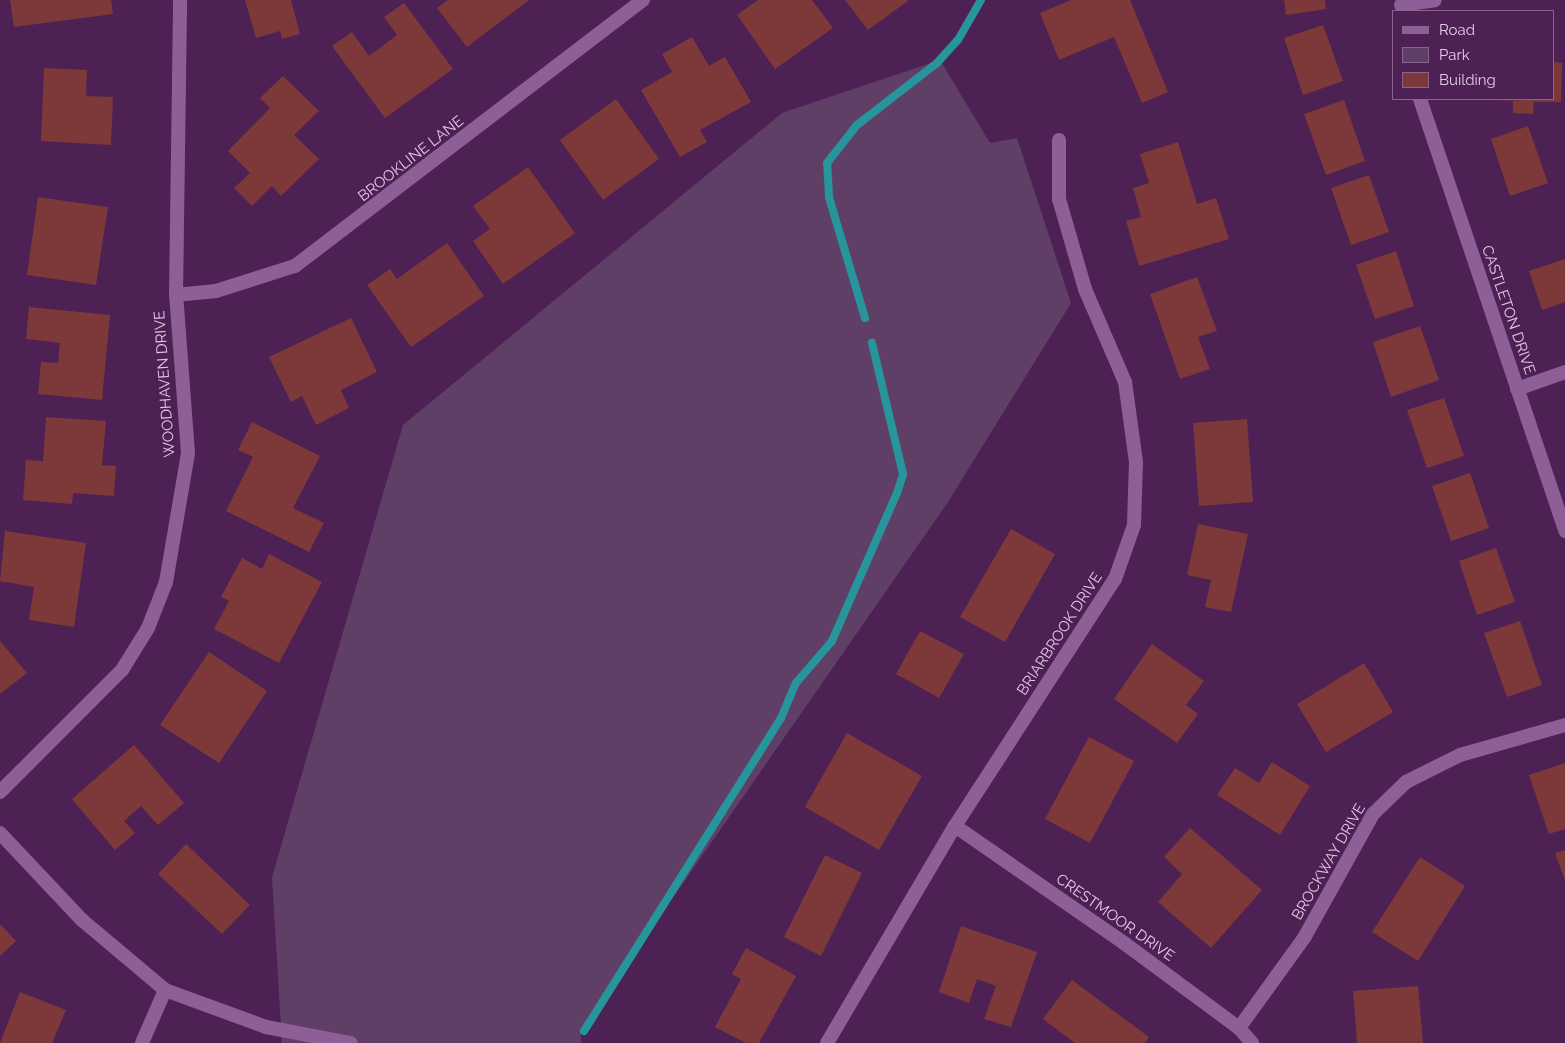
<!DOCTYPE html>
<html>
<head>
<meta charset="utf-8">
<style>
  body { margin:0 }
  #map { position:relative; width:1565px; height:1043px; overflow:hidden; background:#4d2154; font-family:Raleway,sans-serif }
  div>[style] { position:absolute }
  .green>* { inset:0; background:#603f66 }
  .stream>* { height:8px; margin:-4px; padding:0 4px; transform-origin:4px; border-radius:4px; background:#27959c }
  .building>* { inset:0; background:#7d3939 }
  .minor>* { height:14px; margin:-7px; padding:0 7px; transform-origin:7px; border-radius:7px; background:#8e5f96 }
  span { translate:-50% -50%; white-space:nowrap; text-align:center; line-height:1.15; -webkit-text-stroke:4px #4d2154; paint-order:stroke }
  .street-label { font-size:15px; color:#e1c8e5 }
  .legend { position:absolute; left:1392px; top:10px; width:162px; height:90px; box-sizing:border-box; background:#4d2154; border:1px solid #88648e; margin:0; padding:6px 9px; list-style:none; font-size:15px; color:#e1c8e5 }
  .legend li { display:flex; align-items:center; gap:10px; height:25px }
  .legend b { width:25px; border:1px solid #88648e }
</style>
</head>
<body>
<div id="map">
  <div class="green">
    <i style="clip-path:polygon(940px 60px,990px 143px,1017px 138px,1071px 303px,948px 502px,581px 1030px,581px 1043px,282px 1043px,272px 877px,403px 425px,782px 113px)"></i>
  </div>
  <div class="stream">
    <i style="left:865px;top:318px;width:126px;rotate:-106.6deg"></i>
    <i style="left:829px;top:197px;width:34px;rotate:-93deg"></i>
    <i style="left:827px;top:163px;width:48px;rotate:-51.7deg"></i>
    <i style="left:857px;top:125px;width:101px;rotate:-37.8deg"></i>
    <i style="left:937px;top:63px;width:31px;rotate:-48deg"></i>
    <i style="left:958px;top:40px;width:46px;rotate:-60.1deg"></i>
    <i style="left:584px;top:1031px;width:370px;rotate:-57.8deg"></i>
    <i style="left:781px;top:718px;width:38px;rotate:-67deg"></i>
    <i style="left:796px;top:683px;width:55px;rotate:-49.4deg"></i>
    <i style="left:832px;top:641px;width:162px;rotate:-66.3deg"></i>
    <i style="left:897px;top:493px;width:20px;rotate:-72deg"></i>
    <i style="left:903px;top:474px;width:135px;rotate:-103.3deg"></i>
  </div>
  <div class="building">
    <i style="clip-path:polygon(10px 0,111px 0,113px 14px,14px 27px)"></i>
    <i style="clip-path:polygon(245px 0,291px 0,300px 34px,282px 39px,280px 31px,256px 38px)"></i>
    <i style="clip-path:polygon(448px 0,529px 0,467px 47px,437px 8px)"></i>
    <i style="clip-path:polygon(758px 0,812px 0,833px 28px,775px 69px,737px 15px)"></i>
    <i style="clip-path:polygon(845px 0,909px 0,868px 30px)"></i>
    <i style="clip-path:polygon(1071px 0,1130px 0,1168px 92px,1142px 103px,1114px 37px,1059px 60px,1040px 13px)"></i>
    <i style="clip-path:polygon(1284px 0,1325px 0,1326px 9px,1286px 15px)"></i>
    <i style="clip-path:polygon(404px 3px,453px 69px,385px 118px,332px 46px,352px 32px,369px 56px,397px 35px,384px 17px)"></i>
    <i style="clip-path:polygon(1323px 25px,1343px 81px,1303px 95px,1284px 38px)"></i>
    <i style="clip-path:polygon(692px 37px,709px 66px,725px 57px,751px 102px,700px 130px,707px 142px,680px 157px,641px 90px,672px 72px,662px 54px)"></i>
    <i style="clip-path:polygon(1554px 62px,1562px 63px,1561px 102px,1534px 102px,1533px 114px,1513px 113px,1513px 101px,1496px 101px,1554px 99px)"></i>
    <i style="clip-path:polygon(44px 68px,87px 70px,86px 96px,113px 97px,111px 145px,41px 141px)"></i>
    <i style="clip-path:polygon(283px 76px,319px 111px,294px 135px,319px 159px,281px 196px,272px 186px,252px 206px,234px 188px,250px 173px,228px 151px,270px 108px,260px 98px)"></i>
    <i style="clip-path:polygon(616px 99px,659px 159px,603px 200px,560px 140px)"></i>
    <i style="clip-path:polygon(1344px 100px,1365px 161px,1326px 175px,1304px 114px)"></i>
    <i style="clip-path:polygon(1528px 126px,1548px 183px,1510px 196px,1491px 139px)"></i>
    <i style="clip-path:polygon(1178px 142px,1197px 204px,1216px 198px,1229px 239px,1139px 266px,1126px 221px,1141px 217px,1133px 188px,1149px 183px,1140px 154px)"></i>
    <i style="clip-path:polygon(528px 167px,575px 233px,503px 284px,473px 241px,490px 229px,473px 206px)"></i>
    <i style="clip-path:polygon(1369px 175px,1389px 232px,1351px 245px,1331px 188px)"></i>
    <i style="clip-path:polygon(38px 197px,108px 207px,96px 285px,27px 275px)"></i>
    <i style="clip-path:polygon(447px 243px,484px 296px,411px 347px,367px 285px,390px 269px,397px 279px)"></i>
    <i style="clip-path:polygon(1396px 251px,1414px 306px,1375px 319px,1356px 265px)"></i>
    <i style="clip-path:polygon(1565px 259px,1565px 302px,1542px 310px,1529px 271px)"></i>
    <i style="clip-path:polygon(1197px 277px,1217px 331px,1198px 337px,1210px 369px,1180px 379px,1150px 294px)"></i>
    <i style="clip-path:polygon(29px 307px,110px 315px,102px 400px,38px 394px,41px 362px,58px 363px,60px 343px,26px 339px)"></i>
    <i style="clip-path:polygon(351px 318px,377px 372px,341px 390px,349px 408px,316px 425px,302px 396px,291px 402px,269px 357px)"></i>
    <i style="clip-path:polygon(1420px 326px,1439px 380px,1391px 397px,1373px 342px)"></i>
    <i style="clip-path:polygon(1444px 398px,1464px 456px,1427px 468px,1407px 410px)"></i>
    <i style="clip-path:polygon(46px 417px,106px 421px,102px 465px,116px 466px,114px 496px,73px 493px,72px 504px,23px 500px,26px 460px,43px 461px)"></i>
    <i style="clip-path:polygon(1247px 419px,1253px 502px,1199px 506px,1193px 423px)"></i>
    <i style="clip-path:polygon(252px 422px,320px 456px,293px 508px,324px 523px,309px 552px,226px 511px,253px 457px,238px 450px)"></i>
    <i style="clip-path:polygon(1470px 473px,1489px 528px,1451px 541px,1432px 486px)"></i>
    <i style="clip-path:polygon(1198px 524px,1248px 534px,1231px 612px,1205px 607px,1211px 580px,1187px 575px)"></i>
    <i style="clip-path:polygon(1011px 529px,1055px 554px,1005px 642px,960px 617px)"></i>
    <i style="clip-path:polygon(5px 531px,86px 543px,74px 627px,29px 620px,34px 587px,0 581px)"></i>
    <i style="clip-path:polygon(1496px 548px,1515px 602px,1477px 615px,1459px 561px)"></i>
    <i style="clip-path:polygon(269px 554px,322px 582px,279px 663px,214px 629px,229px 601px,221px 597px,242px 558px,262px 569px)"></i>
    <i style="clip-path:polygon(1520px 621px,1542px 685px,1507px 697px,1484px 633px)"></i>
    <i style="clip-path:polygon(920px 631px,964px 654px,939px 698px,896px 674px)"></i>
    <i style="clip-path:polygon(0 641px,27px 673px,0 694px)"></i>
    <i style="clip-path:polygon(1152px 644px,1204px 681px,1186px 705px,1198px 714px,1177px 743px,1114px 699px)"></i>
    <i style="clip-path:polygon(209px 652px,267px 691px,219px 763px,160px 725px)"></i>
    <i style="clip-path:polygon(1364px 663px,1393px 712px,1326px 752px,1297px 704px)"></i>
    <i style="clip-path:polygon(847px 733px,922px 776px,879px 850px,805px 807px)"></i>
    <i style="clip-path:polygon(1089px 737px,1134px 761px,1090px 843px,1045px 819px)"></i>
    <i style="clip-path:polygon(134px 745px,184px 803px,158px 825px,141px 806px,124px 821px,135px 833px,115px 850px,72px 799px)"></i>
    <i style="clip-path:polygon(1272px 762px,1310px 786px,1280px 835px,1217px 795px,1235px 768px,1259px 783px)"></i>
    <i style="clip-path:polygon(1565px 763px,1565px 829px,1549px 834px,1529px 775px)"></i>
    <i style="clip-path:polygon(1190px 828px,1262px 890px,1211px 948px,1158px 902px,1182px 874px,1164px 857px)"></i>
    <i style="clip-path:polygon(186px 844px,250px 905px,222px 934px,158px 874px)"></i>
    <i style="clip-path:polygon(1565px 850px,1565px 880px,1555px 853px)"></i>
    <i style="clip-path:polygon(825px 855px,862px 873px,821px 956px,784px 937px)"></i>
    <i style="clip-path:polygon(1420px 857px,1465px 886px,1418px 961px,1372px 932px)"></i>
    <i style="clip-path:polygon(0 924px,16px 941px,0 956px)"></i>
    <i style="clip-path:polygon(961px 926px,1037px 952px,1011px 1027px,984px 1019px,996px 986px,977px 979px,969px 1003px,939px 992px)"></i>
    <i style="clip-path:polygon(746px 948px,796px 976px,759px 1043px,746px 1043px,715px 1027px,741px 979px,732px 974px)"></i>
    <i style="clip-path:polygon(1072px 980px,1149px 1037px,1145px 1043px,1075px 1043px,1043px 1019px)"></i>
    <i style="clip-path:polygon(1418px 986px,1423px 1043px,1357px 1043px,1353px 991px)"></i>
    <i style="clip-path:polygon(20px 992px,66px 1010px,52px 1043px,0 1043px)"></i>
  </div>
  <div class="minor">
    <i style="left:1401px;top:5px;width:34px;rotate:-8deg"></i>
    <i style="left:1420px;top:99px;width:456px;rotate:71.4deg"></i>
    <i style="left:176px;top:295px;width:40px;rotate:-5.7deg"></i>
    <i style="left:216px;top:291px;width:83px;rotate:-17.6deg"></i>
    <i style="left:295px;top:266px;width:438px;rotate:-37.4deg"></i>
    <i style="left:1517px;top:389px;width:51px;rotate:-19.5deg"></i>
    <i style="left:0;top:792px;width:173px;rotate:-45deg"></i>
    <i style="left:122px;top:670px;width:49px;rotate:-58.2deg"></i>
    <i style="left:148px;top:628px;width:49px;rotate:-68.6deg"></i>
    <i style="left:166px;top:582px;width:131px;rotate:-80.3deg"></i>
    <i style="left:188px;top:453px;width:158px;rotate:-94.3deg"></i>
    <i style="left:176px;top:295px;width:295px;rotate:-89.2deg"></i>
    <i style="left:955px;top:826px;width:206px;rotate:34.7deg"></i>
    <i style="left:1124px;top:943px;width:143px;rotate:36.5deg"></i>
    <i style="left:1239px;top:1028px;width:20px;rotate:49deg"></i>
    <i style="left:0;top:833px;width:120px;rotate:46.7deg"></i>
    <i style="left:82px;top:920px;width:109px;rotate:40.1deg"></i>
    <i style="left:165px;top:990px;width:108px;rotate:20.1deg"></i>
    <i style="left:266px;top:1027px;width:86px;rotate:10.8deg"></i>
    <i style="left:1239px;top:1028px;width:111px;rotate:-54.2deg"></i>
    <i style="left:1304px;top:938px;width:142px;rotate:-60.9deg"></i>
    <i style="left:1373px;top:814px;width:46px;rotate:-44.1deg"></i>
    <i style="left:1406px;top:782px;width:60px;rotate:-26.6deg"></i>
    <i style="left:1460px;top:755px;width:109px;rotate:-15.9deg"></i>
    <i style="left:142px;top:1043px;width:58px;rotate:-66.5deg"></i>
    <i style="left:827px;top:1043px;width:252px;rotate:-59.5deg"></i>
    <i style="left:955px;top:826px;width:294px;rotate:-57.1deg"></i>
    <i style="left:1115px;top:579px;width:57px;rotate:-70.6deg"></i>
    <i style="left:1134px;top:525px;width:63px;rotate:-88.2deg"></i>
    <i style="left:1136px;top:462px;width:81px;rotate:-97.8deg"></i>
    <i style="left:1125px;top:382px;width:101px;rotate:-113.3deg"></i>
    <i style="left:1085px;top:289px;width:94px;rotate:-106.1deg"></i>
    <i style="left:1059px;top:199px;width:59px;rotate:-90deg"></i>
  </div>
  <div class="street-label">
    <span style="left:411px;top:159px;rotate:-38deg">BROOKLINE LANE</span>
    <span style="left:1508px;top:310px;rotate:71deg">CASTLETON DRIVE</span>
    <span style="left:165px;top:384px;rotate:-94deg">WOODHAVEN DRIVE</span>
    <span style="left:1060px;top:634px;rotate:-57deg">BRIARBROOK DRIVE</span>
    <span style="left:1329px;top:862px;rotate:-60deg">BROCKWAY DRIVE</span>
    <span style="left:1115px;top:918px;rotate:35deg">CRESTMOOR DRIVE</span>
  </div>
  <ul class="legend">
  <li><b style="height:6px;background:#8e5f96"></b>Road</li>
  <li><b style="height:14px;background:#603f66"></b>Park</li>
  <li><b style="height:14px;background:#7d3939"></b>Building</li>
  </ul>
</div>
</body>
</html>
